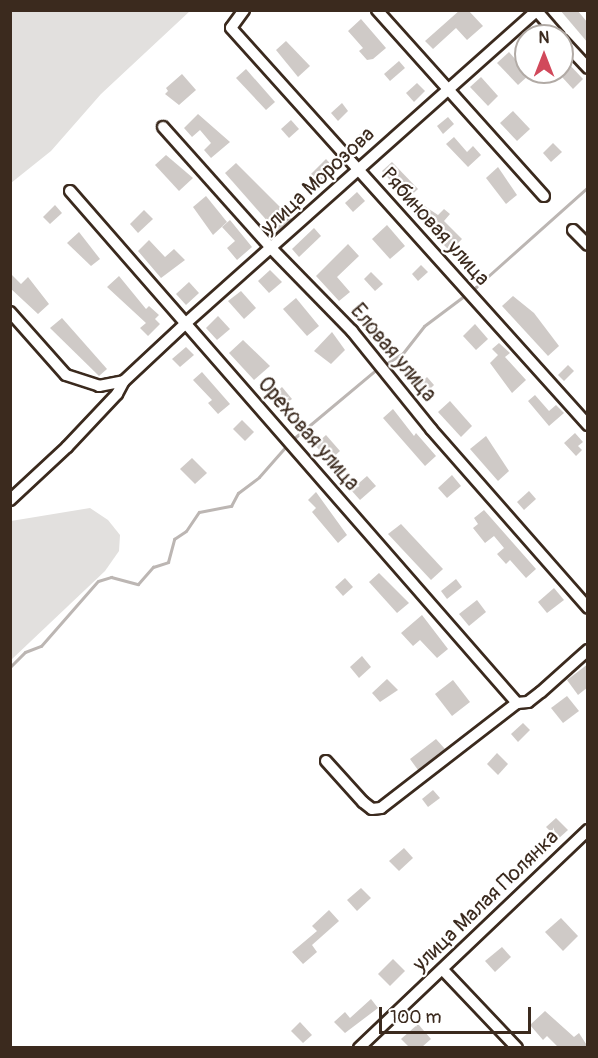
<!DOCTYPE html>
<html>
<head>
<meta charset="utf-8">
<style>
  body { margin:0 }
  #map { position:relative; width:598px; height:1058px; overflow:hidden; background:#fff; font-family:Pangolin,sans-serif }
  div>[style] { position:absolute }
  .green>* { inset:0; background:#e2e0de }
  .stream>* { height:3px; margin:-1.5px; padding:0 1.5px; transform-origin:1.5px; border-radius:1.5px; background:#bcb6b3 }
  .building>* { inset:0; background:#cfcac7 }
  .roads { filter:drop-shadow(2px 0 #3b2a1e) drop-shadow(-2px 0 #3b2a1e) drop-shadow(0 2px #3b2a1e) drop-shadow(0 -2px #3b2a1e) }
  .minor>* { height:10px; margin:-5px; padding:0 5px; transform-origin:5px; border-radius:5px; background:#fff }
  span { translate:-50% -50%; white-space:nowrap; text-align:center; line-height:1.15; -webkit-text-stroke:4.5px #fff; paint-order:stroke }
  .street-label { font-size:21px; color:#3b2a1e }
  .frame { position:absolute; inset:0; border:12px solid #3b2a1e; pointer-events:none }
  .north { position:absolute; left:514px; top:24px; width:60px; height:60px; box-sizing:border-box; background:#fff; border:2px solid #b1aaa5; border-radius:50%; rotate:0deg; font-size:16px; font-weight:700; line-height:24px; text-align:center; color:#3b2a1e }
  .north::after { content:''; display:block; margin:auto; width:21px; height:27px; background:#d1495b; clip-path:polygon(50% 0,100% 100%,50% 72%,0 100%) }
  .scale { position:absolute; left:379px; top:1007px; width:152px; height:27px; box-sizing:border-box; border:3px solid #3b2a1e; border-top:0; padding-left:8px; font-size:18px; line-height:21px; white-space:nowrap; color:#3b2a1e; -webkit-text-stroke:4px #fff; paint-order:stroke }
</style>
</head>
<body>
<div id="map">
  <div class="green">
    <i style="clip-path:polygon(11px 10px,190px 10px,190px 11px,101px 94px,51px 151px,11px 183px)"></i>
    <i style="clip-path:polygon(90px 508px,108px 520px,120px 535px,119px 551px,105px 571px,11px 660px,11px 521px)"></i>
  </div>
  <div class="stream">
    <i style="left:384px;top:365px;width:22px;rotate:-32deg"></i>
    <i style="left:403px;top:353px;width:34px;rotate:-52deg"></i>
    <i style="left:424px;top:326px;width:65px;rotate:-36.9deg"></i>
    <i style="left:476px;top:287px;width:150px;rotate:-41.8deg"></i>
    <i style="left:292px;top:440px;width:112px;rotate:-39.9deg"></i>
    <i style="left:10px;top:667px;width:21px;rotate:-45deg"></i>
    <i style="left:25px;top:652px;width:17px;rotate:-21deg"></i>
    <i style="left:41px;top:646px;width:86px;rotate:-48.8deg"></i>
    <i style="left:98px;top:581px;width:14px;rotate:-17deg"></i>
    <i style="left:111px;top:577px;width:28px;rotate:15deg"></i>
    <i style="left:138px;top:584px;width:23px;rotate:-49deg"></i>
    <i style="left:153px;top:567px;width:16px;rotate:-18deg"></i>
    <i style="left:168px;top:562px;width:24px;rotate:-75deg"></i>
    <i style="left:174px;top:539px;width:14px;rotate:-34deg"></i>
    <i style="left:186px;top:531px;width:23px;rotate:-56deg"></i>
    <i style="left:199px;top:512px;width:33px;rotate:-11deg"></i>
    <i style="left:231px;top:506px;width:15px;rotate:-62deg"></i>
    <i style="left:238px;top:493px;width:26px;rotate:-37deg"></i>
    <i style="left:259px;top:477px;width:43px;rotate:-48.8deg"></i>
  </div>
  <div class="building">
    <i style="clip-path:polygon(460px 10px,468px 10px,483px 26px,467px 40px,456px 28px,433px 49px,425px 41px)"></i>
    <i style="clip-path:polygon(560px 10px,577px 10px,588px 23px,588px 43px)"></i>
    <i style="clip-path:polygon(361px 19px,386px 48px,373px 59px,367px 60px,359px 51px,363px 48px,348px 31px)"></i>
    <i style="clip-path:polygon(286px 41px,310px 66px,298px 77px,276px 50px)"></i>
    <i style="clip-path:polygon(509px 52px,529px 75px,518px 85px,497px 63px)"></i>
    <i style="clip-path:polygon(399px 61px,405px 68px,390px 81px,384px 74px)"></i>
    <i style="clip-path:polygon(567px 62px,583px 79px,573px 89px,562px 77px,562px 67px)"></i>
    <i style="clip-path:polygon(246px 69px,275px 102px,266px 110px,236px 78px)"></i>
    <i style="clip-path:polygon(182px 74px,196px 90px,179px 105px,165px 94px,168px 91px,166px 88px)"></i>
    <i style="clip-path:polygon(481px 77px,498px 96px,488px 106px,470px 87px)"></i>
    <i style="clip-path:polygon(417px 83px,425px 91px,414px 102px,406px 93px)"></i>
    <i style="clip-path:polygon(342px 103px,348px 111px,338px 121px,331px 113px)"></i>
    <i style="clip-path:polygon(513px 111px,530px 129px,517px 141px,500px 123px)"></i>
    <i style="clip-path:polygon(198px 114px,230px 142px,211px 158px,204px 150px,211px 143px,200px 130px,192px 137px,184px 128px)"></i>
    <i style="clip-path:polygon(448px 117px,454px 124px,443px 134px,437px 126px)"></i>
    <i style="clip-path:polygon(291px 120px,299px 129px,289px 138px,281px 129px)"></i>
    <i style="clip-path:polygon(364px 130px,372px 138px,362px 148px,354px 140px)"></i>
    <i style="clip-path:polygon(454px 137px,467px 152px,473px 146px,481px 155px,468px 167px,446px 144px)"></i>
    <i style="clip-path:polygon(553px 143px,562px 152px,551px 162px,543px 153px)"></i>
    <i style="clip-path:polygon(166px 155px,193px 178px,179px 191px,155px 165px)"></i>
    <i style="clip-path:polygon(326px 159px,336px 170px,321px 185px,311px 174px)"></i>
    <i style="clip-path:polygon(392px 162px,418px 189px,407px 199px,382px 171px)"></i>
    <i style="clip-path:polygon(236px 163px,292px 219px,277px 232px,225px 173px)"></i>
    <i style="clip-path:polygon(498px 167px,517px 195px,506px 204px,486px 178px)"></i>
    <i style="clip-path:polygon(357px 192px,365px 201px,353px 212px,345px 203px)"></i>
    <i style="clip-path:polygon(206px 196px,227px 222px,213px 235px,193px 207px)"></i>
    <i style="clip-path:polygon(55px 205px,62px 213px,50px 224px,43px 217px)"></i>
    <i style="clip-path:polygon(423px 205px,438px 215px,444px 209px,450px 214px,444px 221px,462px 239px,450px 251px,440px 241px,444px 238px,416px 211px)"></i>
    <i style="clip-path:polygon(144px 210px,153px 219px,138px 233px,130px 224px)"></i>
    <i style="clip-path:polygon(230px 220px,252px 247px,237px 260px,227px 248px,235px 241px,222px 227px)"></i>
    <i style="clip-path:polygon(387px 225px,405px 246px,390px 259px,372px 239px)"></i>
    <i style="clip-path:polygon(314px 228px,321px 236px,299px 257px,292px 249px)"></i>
    <i style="clip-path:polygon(79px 232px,100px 259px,91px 266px,67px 243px)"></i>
    <i style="clip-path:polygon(149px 240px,165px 257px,174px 249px,185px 260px,161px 278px,138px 251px)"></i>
    <i style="clip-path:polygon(348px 244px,359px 256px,337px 277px,350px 292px,339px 301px,316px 276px)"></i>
    <i style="clip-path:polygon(421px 265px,428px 272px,418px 281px,412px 274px)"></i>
    <i style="clip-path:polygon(270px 270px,282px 282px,269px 293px,258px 281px)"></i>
    <i style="clip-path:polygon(371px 272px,383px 284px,375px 291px,364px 279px)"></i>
    <i style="clip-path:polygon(10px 273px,21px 284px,28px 277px,49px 304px,38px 314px,10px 288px)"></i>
    <i style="clip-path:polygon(119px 276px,146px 309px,149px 306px,159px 315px,155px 319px,160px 324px,148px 336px,140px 328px,146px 323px,107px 287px)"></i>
    <i style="clip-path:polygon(189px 282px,199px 293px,186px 305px,176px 294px)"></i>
    <i style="clip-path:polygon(241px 291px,256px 308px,244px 319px,228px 301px)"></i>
    <i style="clip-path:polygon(513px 296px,534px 313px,559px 346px,548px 356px,502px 306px)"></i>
    <i style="clip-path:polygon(296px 298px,319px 326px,307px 336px,283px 309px)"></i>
    <i style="clip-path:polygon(218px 316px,230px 329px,217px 340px,206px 328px)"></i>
    <i style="clip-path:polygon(62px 318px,107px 369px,99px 376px,50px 328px)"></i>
    <i style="clip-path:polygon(374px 322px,380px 330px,371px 338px,364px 330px)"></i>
    <i style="clip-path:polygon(475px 324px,488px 339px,476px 350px,463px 336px)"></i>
    <i style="clip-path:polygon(332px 332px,345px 350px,331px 364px,314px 351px)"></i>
    <i style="clip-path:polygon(243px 340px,270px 366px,254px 380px,229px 353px)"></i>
    <i style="clip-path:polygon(499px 343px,510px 353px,505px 357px,526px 380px,512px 393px,490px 363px,498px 355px,492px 349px)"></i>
    <i style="clip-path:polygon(186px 347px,194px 355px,180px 367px,172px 359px)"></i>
    <i style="clip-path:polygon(568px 365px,574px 371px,564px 381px,558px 375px)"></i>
    <i style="clip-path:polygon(202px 372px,230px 404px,218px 414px,208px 403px,212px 400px,193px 380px)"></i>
    <i style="clip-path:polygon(427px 377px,434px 385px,424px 395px,416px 388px)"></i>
    <i style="clip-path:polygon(282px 387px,292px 399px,281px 407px,272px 396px)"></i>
    <i style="clip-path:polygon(535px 395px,549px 411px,556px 405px,564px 413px,549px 426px,528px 401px)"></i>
    <i style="clip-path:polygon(450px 401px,472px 426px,461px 437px,438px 412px)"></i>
    <i style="clip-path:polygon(393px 409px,414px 436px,416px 433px,436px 456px,425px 466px,383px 418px)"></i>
    <i style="clip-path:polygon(242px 420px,254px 432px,245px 441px,233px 429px)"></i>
    <i style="clip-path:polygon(575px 433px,583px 442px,578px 446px,582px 450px,576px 456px,564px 443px)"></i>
    <i style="clip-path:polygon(326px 435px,340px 451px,329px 461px,315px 445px)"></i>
    <i style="clip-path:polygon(486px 436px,509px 471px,498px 481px,470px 449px)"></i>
    <i style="clip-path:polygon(192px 458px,207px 473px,195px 484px,180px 469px)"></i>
    <i style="clip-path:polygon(452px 475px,461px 486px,447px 498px,438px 488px)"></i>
    <i style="clip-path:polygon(367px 476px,376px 486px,360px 500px,351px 490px)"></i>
    <i style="clip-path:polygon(529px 491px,536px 499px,524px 510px,517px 502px)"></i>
    <i style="clip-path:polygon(316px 492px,347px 535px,338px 543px,312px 512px,316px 508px,308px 500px)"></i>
    <i style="clip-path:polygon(484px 510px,536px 569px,526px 578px,510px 560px,506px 564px,497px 554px,504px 548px,494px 536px,485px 543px,473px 528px,478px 524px,474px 518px)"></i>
    <i style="clip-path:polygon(401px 524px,443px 569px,431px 580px,388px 534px)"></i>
    <i style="clip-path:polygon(379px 573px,409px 603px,397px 613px,369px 582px)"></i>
    <i style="clip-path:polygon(345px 578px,353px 587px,343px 596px,335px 587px)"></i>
    <i style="clip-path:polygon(456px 579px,462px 587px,447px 599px,441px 591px)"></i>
    <i style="clip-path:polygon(554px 588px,564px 600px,547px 613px,538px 602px)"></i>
    <i style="clip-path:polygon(477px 600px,486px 612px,469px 626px,459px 614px)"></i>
    <i style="clip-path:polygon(422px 615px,448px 649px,437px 658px,420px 640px,413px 646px,401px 633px)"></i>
    <i style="clip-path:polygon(362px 656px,371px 667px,359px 678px,350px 667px)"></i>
    <i style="clip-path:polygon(588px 664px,588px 687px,578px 695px,567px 680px)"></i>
    <i style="clip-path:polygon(387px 679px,398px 690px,380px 702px,372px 693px)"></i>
    <i style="clip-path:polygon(453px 680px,470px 702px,452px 716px,435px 694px)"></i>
    <i style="clip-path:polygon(567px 696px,579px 711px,563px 723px,551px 708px)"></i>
    <i style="clip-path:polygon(523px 723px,530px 730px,518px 742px,511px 734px)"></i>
    <i style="clip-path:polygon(436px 739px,445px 749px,418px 770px,410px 759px)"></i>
    <i style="clip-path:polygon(497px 753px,508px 764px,498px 775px,487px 764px)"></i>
    <i style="clip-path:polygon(433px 790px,440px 798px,428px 807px,422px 799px)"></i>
    <i style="clip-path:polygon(556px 818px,568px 830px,558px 839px,546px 827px)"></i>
    <i style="clip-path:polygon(404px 848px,413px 858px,399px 871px,389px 861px)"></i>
    <i style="clip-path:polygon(361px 888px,371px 898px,357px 911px,347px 900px)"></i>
    <i style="clip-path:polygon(329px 910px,339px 921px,312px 945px,317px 952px,303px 964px,292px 952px,317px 931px,312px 926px)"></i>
    <i style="clip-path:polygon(561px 918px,578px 936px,563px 951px,545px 932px)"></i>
    <i style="clip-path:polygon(502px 947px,511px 957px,495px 972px,485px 961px)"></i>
    <i style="clip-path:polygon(393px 959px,405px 971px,390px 986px,378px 974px)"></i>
    <i style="clip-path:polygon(371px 999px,378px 1008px,345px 1033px,334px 1022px,345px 1012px,350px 1018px)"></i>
    <i style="clip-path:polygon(545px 1011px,574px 1037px,579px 1033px,588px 1047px,558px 1047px,547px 1036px,543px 1040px,530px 1025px)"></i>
    <i style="clip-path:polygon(300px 1022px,312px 1035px,303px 1043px,291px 1031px)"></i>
    <i style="clip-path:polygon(418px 1024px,431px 1039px,422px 1047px,409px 1047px,401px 1039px)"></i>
  </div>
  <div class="roads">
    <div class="minor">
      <i style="left:244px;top:10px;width:22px;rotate:126deg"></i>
      <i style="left:231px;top:28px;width:534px;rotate:48.04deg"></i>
      <i style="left:377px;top:10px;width:250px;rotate:48.1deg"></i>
      <i style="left:536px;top:10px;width:35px;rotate:49deg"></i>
      <i style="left:562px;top:40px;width:38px;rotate:47deg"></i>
      <i style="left:163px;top:127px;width:165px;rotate:48.2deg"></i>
      <i style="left:273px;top:250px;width:113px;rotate:45.7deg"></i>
      <i style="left:352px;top:331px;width:126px;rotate:51.1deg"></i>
      <i style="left:431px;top:429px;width:238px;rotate:48.7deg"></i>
      <i style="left:70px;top:191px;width:680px;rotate:48.88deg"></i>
      <i style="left:573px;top:230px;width:21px;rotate:45deg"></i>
      <i style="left:10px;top:312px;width:84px;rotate:48.4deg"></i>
      <i style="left:66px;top:375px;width:35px;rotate:18deg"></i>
      <i style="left:99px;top:386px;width:25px;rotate:-11deg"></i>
      <i style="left:10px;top:500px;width:78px;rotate:-42.9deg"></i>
      <i style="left:67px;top:447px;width:73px;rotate:-46.7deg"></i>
      <i style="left:117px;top:394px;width:15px;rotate:-62deg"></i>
      <i style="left:124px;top:381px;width:83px;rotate:-43.1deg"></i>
      <i style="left:185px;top:324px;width:472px;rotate:-41.7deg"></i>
      <i style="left:517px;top:703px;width:11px;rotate:-5deg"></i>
      <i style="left:528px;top:702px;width:16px;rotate:-38deg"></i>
      <i style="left:541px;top:692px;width:63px;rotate:-41.8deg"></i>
      <i style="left:326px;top:761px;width:55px;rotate:47.9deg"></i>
      <i style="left:363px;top:802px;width:11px;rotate:38deg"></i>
      <i style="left:372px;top:809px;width:9px;rotate:-6deg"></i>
      <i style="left:381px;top:808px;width:172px;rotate:-37.7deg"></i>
      <i style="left:444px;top:971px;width:106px;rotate:46.5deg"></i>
      <i style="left:359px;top:1048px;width:316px;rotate:-43.6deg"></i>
    </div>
  </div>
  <div class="street-label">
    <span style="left:318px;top:181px;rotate:-43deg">улица Морозова</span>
    <span style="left:435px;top:227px;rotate:48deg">Рябиновая улица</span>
    <span style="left:393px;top:353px;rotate:50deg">Еловая улица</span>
    <span style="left:308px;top:434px;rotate:49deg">Ореховая улица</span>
    <span style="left:486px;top:901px;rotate:-44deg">улица Малая Полянка</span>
  </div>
  <div class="frame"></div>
  <div class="north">N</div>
  <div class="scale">100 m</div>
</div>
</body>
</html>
